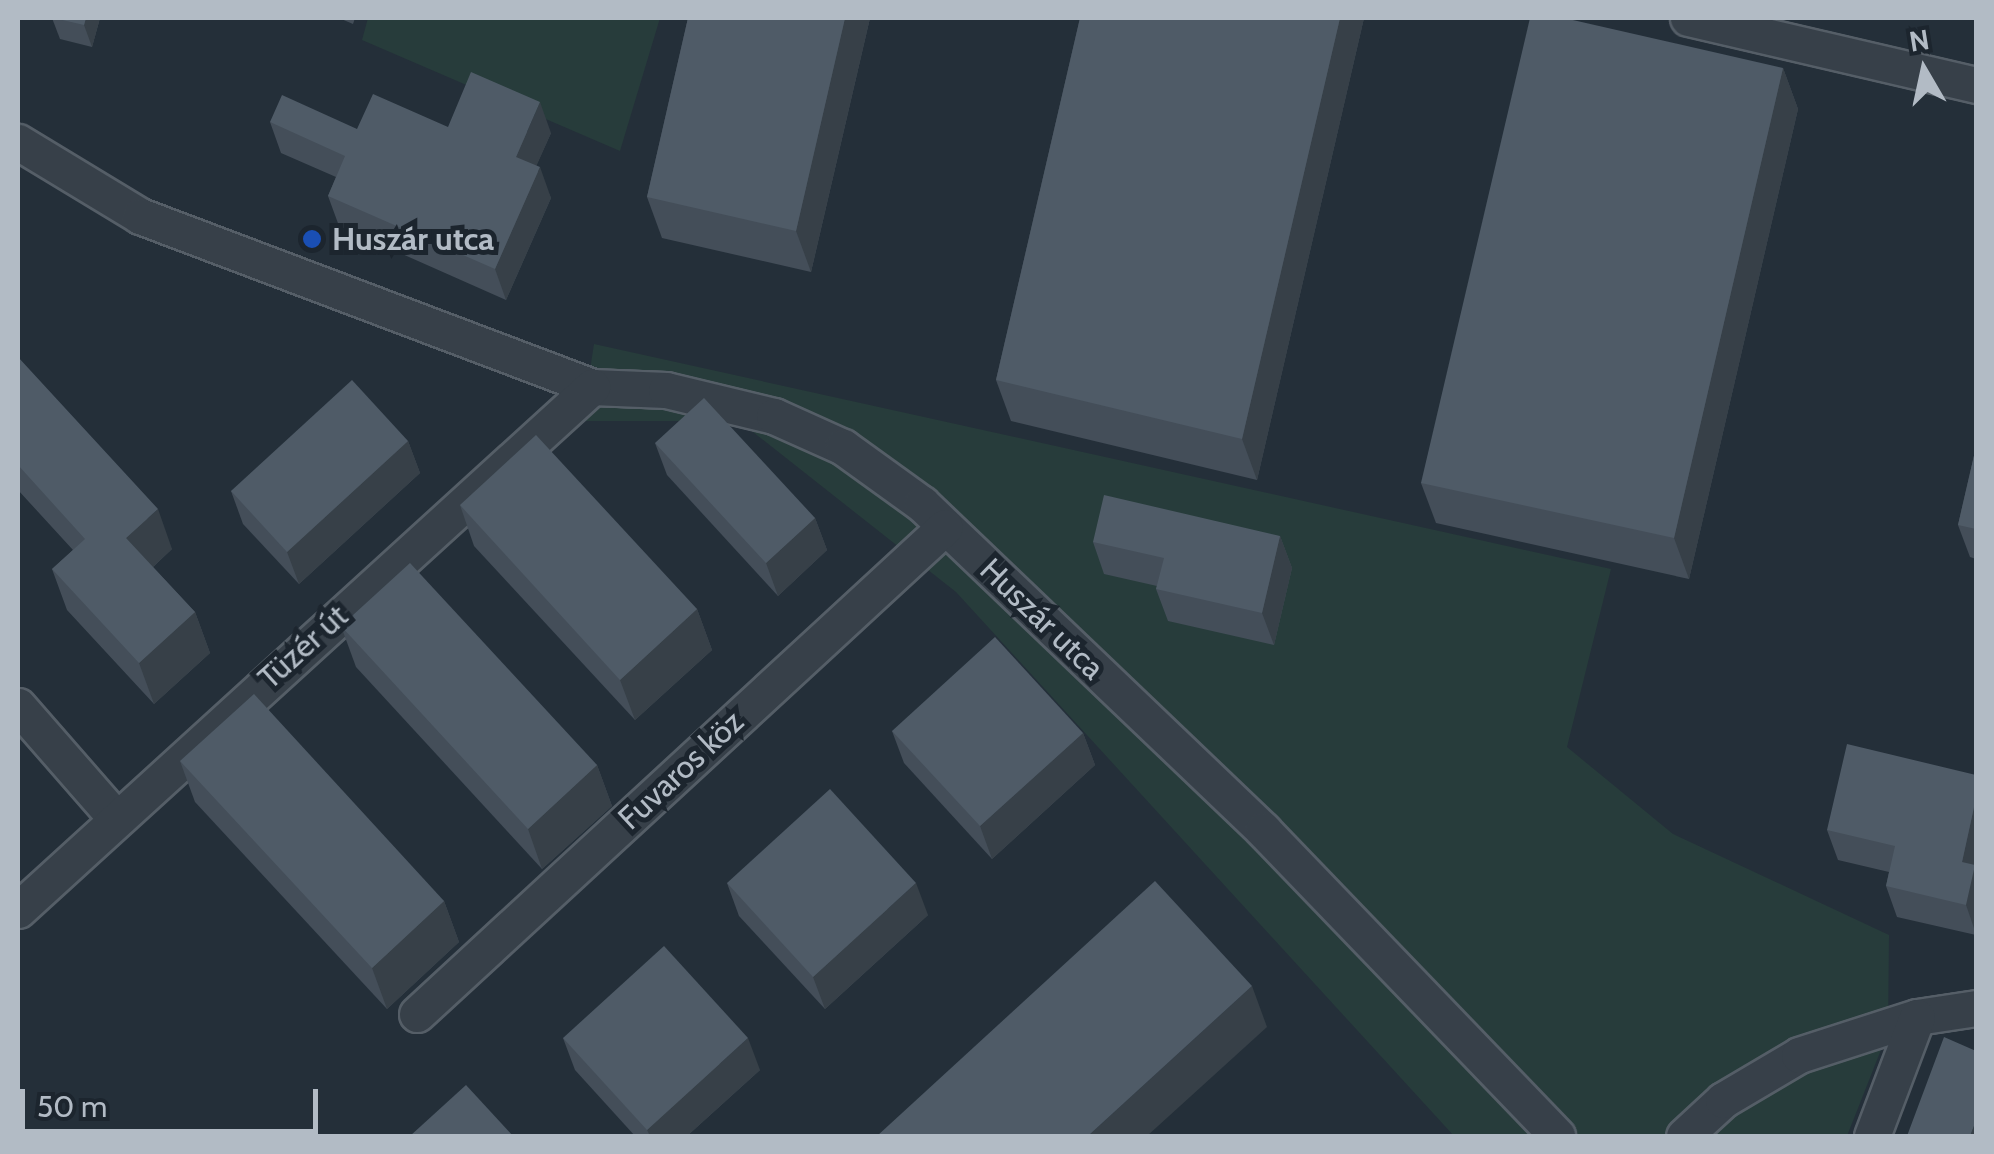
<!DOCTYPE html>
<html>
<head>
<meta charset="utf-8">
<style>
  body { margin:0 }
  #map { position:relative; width:1994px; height:1154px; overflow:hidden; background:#242f39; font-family:Cabin,sans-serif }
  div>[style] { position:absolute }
  .green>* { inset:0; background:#273c3b }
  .roads { filter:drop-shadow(2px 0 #555e67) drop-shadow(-2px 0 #555e67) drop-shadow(0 2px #555e67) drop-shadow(0 -2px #555e67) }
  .street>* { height:35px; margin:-17.5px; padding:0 17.5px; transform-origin:17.5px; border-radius:17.5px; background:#374049 }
  .wall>* { inset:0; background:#444e59 }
  .shaded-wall>* { inset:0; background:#374048 }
  .building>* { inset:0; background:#4f5b67 }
  .dots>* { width:28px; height:28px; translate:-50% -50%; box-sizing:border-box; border:5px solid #1c252e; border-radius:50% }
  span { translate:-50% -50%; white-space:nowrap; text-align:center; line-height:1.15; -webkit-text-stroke:10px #1c252e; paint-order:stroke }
  .poi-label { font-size:32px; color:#b2bbc5; font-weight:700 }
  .left { translate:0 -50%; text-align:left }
  .street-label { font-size:32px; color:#b2bbc5 }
  .frame { position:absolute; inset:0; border:20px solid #b2bbc5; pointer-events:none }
  .north { position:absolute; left:1874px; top:20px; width:100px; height:100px; -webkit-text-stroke:8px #1c252e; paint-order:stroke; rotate:351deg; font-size:28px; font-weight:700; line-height:40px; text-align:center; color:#b2bbc5 }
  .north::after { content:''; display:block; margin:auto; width:35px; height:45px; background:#b2bbc5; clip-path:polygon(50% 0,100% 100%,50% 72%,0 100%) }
  .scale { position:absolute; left:20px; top:1089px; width:298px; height:45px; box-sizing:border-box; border:5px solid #b2bbc5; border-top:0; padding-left:12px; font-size:30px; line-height:35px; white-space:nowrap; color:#b2bbc5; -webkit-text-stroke:8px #1c252e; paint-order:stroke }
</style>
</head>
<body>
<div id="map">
  <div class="green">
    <i style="clip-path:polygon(368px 18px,660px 18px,620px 151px,362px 40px)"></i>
    <i style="clip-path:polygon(594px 344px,1611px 569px,1567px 747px,1673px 834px,1889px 935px,1888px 1032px,1847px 1136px,1454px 1136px,956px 592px,739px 421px,582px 421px)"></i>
  </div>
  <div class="roads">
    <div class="street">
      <i style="left:1688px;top:18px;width:296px;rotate:13.1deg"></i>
      <i style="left:18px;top:142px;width:143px;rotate:31.2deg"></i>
      <i style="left:140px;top:216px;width:483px;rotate:20.7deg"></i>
      <i style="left:592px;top:387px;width:74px;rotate:2.3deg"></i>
      <i style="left:666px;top:390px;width:111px;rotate:13.5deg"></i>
      <i style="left:774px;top:416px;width:76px;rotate:24.2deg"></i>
      <i style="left:843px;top:447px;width:97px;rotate:35.8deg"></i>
      <i style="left:922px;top:504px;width:472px;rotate:43.7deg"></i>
      <i style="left:1263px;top:830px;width:424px;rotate:46.1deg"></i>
      <i style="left:18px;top:706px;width:147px;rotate:48.9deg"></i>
      <i style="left:18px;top:910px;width:777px;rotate:-42.34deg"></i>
      <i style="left:417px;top:1014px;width:718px;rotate:-42.69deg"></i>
      <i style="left:1684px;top:1136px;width:53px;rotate:-42.7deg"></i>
      <i style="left:1723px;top:1100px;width:88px;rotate:-30.6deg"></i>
      <i style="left:1799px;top:1055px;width:124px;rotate:-17.9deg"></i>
      <i style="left:1917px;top:1017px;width:60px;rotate:-8.7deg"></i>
      <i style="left:1872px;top:1136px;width:127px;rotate:-69.3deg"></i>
    </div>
  </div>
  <div class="wall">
    <i style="clip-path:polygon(52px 18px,100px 18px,92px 47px,60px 39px)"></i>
    <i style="clip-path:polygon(339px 18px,355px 18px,353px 24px)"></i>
    <i style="clip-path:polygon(688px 18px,870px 18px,811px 272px,662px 238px,647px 197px)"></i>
    <i style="clip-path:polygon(1080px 18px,1364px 18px,1257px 480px,1011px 421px,996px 380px)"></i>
    <i style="clip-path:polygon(1783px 68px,1798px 109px,1689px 579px,1436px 523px,1421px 483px)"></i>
    <i style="clip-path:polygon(270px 122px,357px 129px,448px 127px,551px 133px,536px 166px,551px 198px,506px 300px,339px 226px,328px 196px,336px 177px,281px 153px)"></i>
    <i style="clip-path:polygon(18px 357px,172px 549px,153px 567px,195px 612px,210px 653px,154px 704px,67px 610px,52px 569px,73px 550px,18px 490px)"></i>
    <i style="clip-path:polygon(408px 441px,420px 473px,299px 584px,243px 524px,231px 491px)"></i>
    <i style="clip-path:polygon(655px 443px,815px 518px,827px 550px,778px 596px,667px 475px)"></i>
    <i style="clip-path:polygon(1976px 447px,1976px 559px,1970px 557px,1958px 525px)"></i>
    <i style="clip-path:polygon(460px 505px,697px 609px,712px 650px,635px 720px,474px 546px)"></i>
    <i style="clip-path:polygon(1280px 536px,1292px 568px,1274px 645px,1168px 621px,1156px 589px,1157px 586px,1104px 574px,1093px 542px)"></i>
    <i style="clip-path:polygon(341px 626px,597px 765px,612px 806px,542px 869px,356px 667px)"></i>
    <i style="clip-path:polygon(892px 731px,1083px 733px,1095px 765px,992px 859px,904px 763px)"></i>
    <i style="clip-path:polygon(180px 761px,444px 901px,459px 942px,387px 1009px,195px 802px)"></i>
    <i style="clip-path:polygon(1976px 775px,1976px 935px,1897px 917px,1886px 886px,1889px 872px,1838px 860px,1827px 830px)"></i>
    <i style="clip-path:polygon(727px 883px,928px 915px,825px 1009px,739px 916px)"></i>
    <i style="clip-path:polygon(563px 1038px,760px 1070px,687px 1136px,635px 1136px,575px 1070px)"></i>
  </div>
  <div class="shaded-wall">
    <i style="clip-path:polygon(86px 18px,100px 18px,92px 47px,84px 25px)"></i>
    <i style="clip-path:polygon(845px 18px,870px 18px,811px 272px,796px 231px)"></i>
    <i style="clip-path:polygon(1340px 18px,1364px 18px,1257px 480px,1242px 439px)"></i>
    <i style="clip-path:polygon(1783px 68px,1798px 109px,1689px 579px,1674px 538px)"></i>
    <i style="clip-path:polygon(540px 102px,551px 133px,527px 187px,516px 157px)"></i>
    <i style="clip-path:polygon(540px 167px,551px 198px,506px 300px,495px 269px)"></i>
    <i style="clip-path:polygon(408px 441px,420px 473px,299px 584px,287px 552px)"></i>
    <i style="clip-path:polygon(158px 509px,172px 549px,141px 578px,126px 538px)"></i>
    <i style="clip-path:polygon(815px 518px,827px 550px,778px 596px,766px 563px)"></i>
    <i style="clip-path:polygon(1280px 536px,1292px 568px,1274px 645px,1262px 613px)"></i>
    <i style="clip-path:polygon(697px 609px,712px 650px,635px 720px,620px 680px)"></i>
    <i style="clip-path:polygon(195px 612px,210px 653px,154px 704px,139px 663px)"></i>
    <i style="clip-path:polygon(1083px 733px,1095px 765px,992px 859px,980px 826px)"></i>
    <i style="clip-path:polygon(597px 765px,612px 806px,542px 869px,528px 829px)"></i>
    <i style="clip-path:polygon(1976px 798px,1976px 934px,1966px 905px,1962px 862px)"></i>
    <i style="clip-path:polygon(916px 883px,928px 915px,825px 1009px,813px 977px)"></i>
    <i style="clip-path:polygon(444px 901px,459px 942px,387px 1009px,372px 968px)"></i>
    <i style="clip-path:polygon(1252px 986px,1267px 1027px,1147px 1136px,1088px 1136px)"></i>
    <i style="clip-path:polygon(748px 1038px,760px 1070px,687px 1136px,650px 1136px,647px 1130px)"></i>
    <i style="clip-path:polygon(1974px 1126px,1976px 1136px,1970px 1136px)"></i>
  </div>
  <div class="building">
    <i style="clip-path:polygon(54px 18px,86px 18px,84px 25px)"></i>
    <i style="clip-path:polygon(688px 18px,845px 18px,796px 231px,647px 197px)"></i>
    <i style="clip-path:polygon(1080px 18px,1340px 18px,1242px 439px,996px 380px)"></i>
    <i style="clip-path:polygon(1530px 18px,1564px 18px,1783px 68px,1674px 538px,1421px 483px)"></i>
    <i style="clip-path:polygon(471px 72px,540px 102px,516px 157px,540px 167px,495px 269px,328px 196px,345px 156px,270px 122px,282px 95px,357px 129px,373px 94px,448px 127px)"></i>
    <i style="clip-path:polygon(18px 357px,158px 509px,126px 538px,195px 612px,139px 663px,52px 569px,85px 539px,18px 465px)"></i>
    <i style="clip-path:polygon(352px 380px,408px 441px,287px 552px,231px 491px)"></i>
    <i style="clip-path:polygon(704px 398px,815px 518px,766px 563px,655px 443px)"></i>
    <i style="clip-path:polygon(536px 435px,697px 609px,620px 680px,460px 505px)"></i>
    <i style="clip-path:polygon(1976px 447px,1976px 529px,1958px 525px)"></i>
    <i style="clip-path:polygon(1104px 495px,1280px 536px,1262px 613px,1156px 589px,1164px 558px,1093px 542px)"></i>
    <i style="clip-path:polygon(410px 563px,597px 765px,528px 829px,341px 626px)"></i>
    <i style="clip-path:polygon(995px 637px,1083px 733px,980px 826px,892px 731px)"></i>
    <i style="clip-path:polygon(254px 694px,444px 901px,372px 968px,180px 761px)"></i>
    <i style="clip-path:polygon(1847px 744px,1976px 775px,1976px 798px,1962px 862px,1975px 865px,1966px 905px,1886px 886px,1895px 846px,1827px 830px)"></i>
    <i style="clip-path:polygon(830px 789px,916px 883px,813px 977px,727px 883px)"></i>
    <i style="clip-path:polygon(1155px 881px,1252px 986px,1088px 1136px,877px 1136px)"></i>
    <i style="clip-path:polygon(664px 946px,748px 1038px,647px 1130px,563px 1038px)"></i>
    <i style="clip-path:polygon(1944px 1037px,1976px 1051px,1976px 1127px,1974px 1126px,1970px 1136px,1907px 1136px)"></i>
    <i style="clip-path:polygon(466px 1085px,513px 1136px,410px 1136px)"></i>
  </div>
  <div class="dots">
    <i style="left:312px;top:239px;background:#1a4fb4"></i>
  </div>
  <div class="poi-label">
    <span class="left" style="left:332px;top:239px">Huszár utca</span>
  </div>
  <div class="street-label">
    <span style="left:1042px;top:619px;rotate:44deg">Huszár utca</span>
    <span style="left:303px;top:647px;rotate:-42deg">Tüzér út</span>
    <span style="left:681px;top:770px;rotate:-43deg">Fuvaros köz</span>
  </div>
  <div class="frame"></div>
  <div class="north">N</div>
  <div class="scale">50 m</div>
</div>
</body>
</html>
